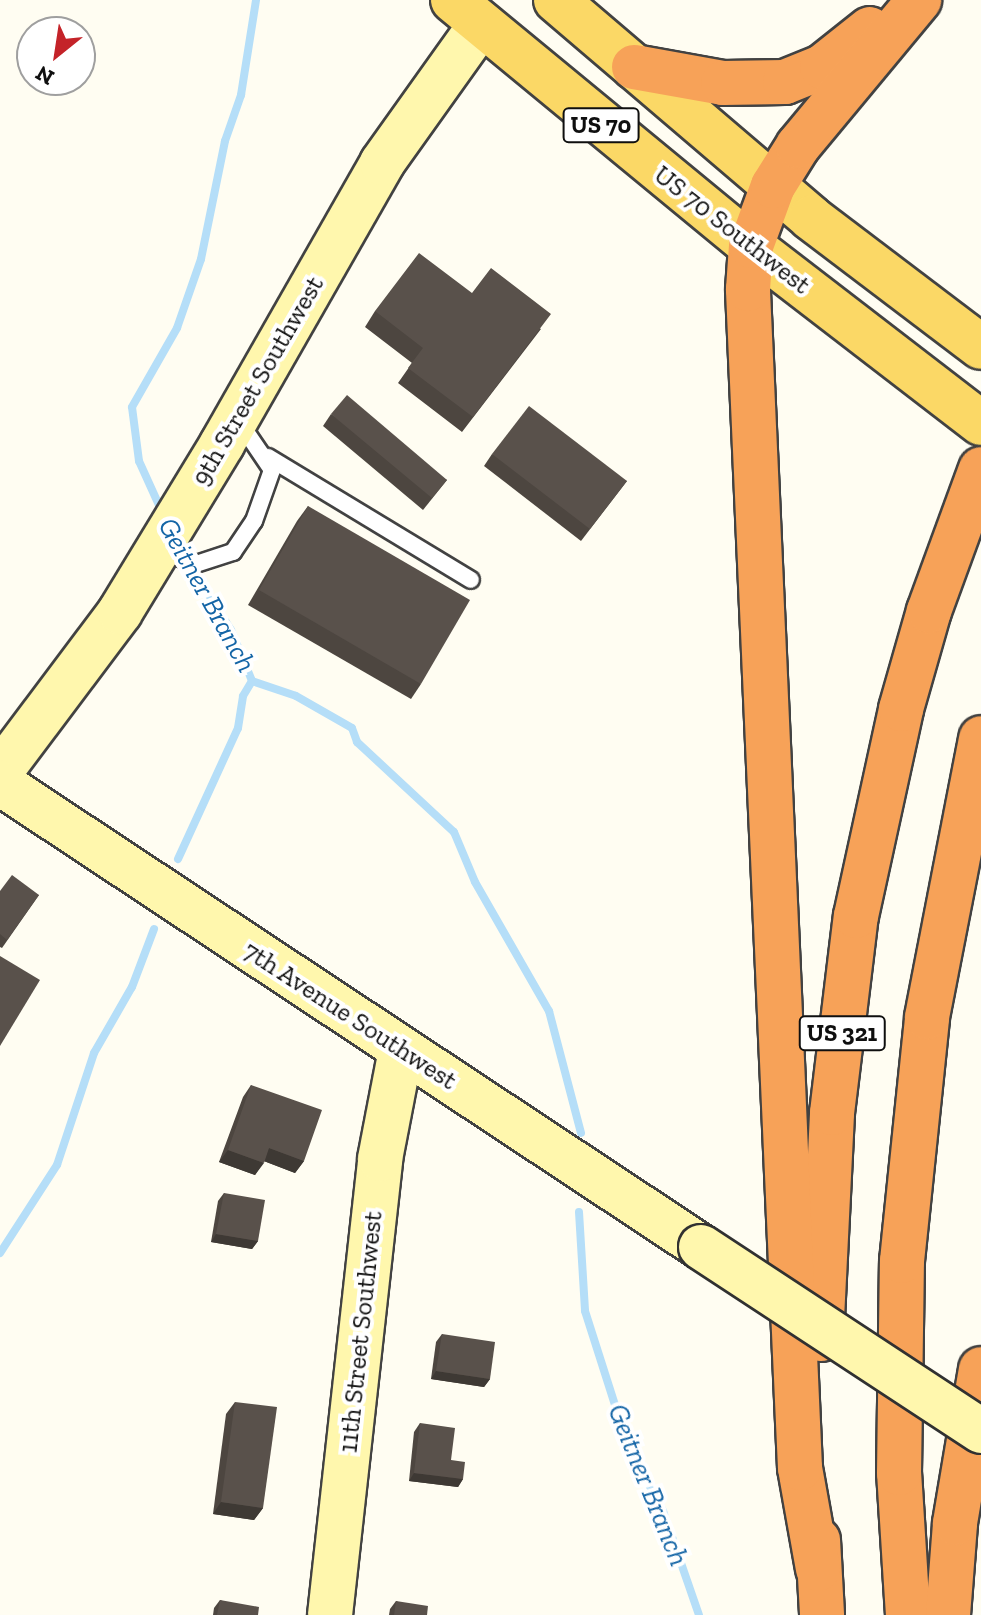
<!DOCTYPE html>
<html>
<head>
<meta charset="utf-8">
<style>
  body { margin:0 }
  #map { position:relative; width:981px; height:1615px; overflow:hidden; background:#fffdf2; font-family:"Zilla Slab",serif }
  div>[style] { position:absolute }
  .stream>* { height:8px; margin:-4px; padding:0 4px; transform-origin:4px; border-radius:4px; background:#b5def8 }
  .roads { filter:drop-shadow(2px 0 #424242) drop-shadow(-2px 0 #424242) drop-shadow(0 2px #424242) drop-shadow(0 -2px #424242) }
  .lane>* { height:16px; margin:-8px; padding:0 8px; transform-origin:8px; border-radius:8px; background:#fff }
  .secondary>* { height:44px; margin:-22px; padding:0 22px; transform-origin:22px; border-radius:22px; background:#fff7ad }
  .primary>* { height:44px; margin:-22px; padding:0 22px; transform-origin:22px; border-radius:22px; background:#fbd866 }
  .highway>* { height:44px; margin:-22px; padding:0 22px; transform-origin:22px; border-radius:22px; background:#f7a258 }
  .bridges { filter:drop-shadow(2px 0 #313131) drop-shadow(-2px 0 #313131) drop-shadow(0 2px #313131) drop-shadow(0 -2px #313131) }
  .secondary-bridge>* { height:44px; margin:-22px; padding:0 22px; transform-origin:22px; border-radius:22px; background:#fff7ad }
  .wall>* { inset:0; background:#4d4640 }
  .shaded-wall>* { inset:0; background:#3e3934 }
  .building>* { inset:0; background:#59514b }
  span { translate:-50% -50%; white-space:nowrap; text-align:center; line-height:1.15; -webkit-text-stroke:8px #fff; paint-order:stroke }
  .shield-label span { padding:2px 6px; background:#fff; border:2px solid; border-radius:6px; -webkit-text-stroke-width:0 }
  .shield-label { font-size:24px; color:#0f0f0f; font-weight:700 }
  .street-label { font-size:26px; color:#0f0f0f }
  .water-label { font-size:28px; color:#1465a6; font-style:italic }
  .north { position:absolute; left:16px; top:16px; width:80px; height:80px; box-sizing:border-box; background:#fff; border:2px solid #9f9f9f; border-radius:50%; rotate:210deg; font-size:22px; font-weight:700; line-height:32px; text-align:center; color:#0f0f0f }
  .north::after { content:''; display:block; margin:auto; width:28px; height:36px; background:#c42329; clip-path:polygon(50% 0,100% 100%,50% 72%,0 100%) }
</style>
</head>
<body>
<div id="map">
  <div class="stream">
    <i style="left:163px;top:514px;width:58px;rotate:-114.4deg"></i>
    <i style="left:139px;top:461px;width:54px;rotate:-97.4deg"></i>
    <i style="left:132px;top:407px;width:91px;rotate:-60.3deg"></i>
    <i style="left:177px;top:328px;width:73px;rotate:-70.8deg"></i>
    <i style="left:201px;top:259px;width:120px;rotate:-78.5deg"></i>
    <i style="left:225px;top:141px;width:49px;rotate:-70.8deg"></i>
    <i style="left:241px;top:95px;width:96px;rotate:-81deg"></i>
    <i style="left:190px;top:565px;width:77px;rotate:57.8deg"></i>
    <i style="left:231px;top:630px;width:55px;rotate:67.6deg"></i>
    <i style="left:252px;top:681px;width:46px;rotate:18.8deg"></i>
    <i style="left:296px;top:696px;width:64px;rotate:29.7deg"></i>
    <i style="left:352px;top:728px;width:15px;rotate:70deg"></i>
    <i style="left:357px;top:742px;width:132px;rotate:42.9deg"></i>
    <i style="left:454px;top:832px;width:54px;rotate:67.2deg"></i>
    <i style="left:475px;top:882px;width:149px;rotate:60.2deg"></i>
    <i style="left:549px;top:1011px;width:126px;rotate:75.3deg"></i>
    <i style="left:178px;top:859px;width:144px;rotate:-65.4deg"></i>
    <i style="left:238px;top:728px;width:32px;rotate:-81deg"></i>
    <i style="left:243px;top:696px;width:17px;rotate:-59deg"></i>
    <i style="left:579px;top:1212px;width:99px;rotate:86.5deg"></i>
    <i style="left:585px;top:1311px;width:142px;rotate:72.3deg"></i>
    <i style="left:628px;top:1446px;width:74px;rotate:61.7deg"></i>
    <i style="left:663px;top:1511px;width:110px;rotate:70.9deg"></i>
    <i style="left:0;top:1253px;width:105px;rotate:-57.1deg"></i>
    <i style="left:57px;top:1165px;width:118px;rotate:-71.7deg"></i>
    <i style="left:94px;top:1053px;width:76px;rotate:-60.1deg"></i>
    <i style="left:132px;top:987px;width:62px;rotate:-69.2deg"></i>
  </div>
  <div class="roads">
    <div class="lane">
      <i style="left:268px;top:457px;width:237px;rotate:31.2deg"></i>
      <i style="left:161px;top:551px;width:37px;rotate:20deg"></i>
      <i style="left:196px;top:564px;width:39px;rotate:-18deg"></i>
      <i style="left:233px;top:552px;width:37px;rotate:-56deg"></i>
      <i style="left:254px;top:521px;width:54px;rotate:-70.6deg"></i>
      <i style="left:272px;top:470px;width:60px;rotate:-124.2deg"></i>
    </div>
    <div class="secondary">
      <i style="left:0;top:772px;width:200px;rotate:-53.1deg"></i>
      <i style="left:120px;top:612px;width:197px;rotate:-58.7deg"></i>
      <i style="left:222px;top:444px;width:323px;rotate:-60.3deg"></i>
      <i style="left:382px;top:163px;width:171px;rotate:-54.5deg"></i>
      <i style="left:0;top:783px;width:841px;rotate:33.5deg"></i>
      <i style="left:330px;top:1615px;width:459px;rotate:-83.7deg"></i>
      <i style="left:380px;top:1159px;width:111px;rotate:-79.1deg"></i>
    </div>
    <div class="primary">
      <i style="left:453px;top:0;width:386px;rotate:39.5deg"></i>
      <i style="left:751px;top:246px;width:290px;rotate:37.6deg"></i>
      <i style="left:556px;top:0;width:335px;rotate:40.5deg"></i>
      <i style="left:811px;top:218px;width:213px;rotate:37.2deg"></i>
    </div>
    <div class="highway">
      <i style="left:634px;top:67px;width:90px;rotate:10.2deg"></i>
      <i style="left:723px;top:83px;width:62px;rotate:-0.9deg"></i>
      <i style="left:785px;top:82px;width:40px;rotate:-22deg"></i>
      <i style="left:822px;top:67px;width:61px;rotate:-38.4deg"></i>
      <i style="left:821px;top:1339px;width:226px;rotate:-87.2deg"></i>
      <i style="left:832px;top:1113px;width:198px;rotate:-83.1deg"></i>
      <i style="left:856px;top:916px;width:212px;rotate:-77.7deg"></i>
      <i style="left:901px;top:709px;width:102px;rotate:-74.1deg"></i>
      <i style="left:929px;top:611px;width:151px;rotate:-69.9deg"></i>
      <i style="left:818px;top:1540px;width:75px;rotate:86.9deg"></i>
      <i style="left:818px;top:1569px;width:103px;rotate:-100.1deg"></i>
      <i style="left:800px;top:1468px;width:1180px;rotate:-92.53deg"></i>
      <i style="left:748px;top:289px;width:43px;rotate:-86deg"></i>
      <i style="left:751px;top:246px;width:64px;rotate:-69.9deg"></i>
      <i style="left:773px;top:186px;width:47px;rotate:-58deg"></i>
      <i style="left:798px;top:146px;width:190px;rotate:-50.3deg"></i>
      <i style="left:908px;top:1615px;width:142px;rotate:-93.6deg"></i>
      <i style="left:899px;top:1473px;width:212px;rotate:-89.2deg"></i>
      <i style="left:902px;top:1261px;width:245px;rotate:-84.1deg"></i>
      <i style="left:927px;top:1017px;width:284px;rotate:-79deg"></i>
      <i style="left:948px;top:1615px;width:92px;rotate:-85.6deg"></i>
      <i style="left:955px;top:1523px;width:156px;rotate:-80.4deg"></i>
    </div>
  </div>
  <div class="bridges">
    <div class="secondary-bridge">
      <i style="left:701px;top:1247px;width:335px;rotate:33.3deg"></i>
    </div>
  </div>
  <div class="wall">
    <i style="clip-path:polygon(472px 293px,541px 329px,462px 432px,398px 383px,412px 363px,365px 327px,375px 311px)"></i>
    <i style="clip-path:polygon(331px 414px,447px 480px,423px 510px,323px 426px)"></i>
    <i style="clip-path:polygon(492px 454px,627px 481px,581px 541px,484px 466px)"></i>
    <i style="clip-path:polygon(308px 506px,421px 684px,411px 699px,248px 605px,297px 521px)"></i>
    <i style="clip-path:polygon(0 891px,39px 895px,2px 948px,0 947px)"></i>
    <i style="clip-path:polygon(251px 1085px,304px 1161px,295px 1173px,264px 1161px,255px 1175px,219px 1162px,243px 1097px)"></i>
    <i style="clip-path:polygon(224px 1193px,258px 1241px,252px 1249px,211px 1242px,218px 1201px)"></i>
    <i style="clip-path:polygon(442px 1334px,490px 1379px,484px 1387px,431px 1379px,436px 1342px)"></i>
    <i style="clip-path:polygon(235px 1402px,263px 1508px,254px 1520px,213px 1514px,226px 1414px)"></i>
    <i style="clip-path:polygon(420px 1423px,451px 1460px,463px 1479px,458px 1487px,409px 1481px,414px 1432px)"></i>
    <i style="clip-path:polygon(220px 1600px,258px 1615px,213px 1615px,214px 1608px)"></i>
    <i style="clip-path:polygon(396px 1601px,427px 1615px,389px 1615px,390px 1609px)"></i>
  </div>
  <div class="shaded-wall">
    <i style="clip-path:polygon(269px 1148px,304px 1161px,295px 1173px,261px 1160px)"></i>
    <i style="clip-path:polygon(228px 1150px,264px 1163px,255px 1175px,219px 1162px)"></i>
    <i style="clip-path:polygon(216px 1234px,258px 1241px,252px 1249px,211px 1242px)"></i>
    <i style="clip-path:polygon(436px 1371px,490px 1379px,484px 1387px,431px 1379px)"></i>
    <i style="clip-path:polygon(414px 1473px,463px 1479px,458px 1487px,409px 1481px)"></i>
    <i style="clip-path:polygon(221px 1502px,263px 1508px,254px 1520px,213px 1514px)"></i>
  </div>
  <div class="building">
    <i style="clip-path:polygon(419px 253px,472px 293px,491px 268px,551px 314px,473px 417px,408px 368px,423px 348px,375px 311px)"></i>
    <i style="clip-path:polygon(347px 395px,447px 480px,432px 498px,331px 414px)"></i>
    <i style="clip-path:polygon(529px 406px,627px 481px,590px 529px,492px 454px)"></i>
    <i style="clip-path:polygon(308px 506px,470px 600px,421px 684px,259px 590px)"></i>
    <i style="clip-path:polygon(12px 875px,39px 895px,7px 940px,0 934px,0 891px)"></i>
    <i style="clip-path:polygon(0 956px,40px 980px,0 1046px)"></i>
    <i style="clip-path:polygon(251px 1085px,322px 1110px,304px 1161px,269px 1148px,264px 1163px,228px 1150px)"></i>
    <i style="clip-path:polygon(224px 1193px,265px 1200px,258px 1241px,216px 1234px)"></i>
    <i style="clip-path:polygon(442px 1334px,495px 1342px,490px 1379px,436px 1371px)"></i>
    <i style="clip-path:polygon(235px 1402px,277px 1407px,263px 1508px,221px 1502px)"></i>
    <i style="clip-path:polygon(420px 1423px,455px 1428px,451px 1460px,465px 1462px,463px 1479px,414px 1473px)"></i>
    <i style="clip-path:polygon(220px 1600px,259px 1607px,258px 1615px,217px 1615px)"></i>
    <i style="clip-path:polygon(396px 1601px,428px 1606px,427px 1615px,394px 1615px)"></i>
  </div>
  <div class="shield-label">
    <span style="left:601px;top:125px">US 70</span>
    <span style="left:842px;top:1033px">US 321</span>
  </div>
  <div class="street-label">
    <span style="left:732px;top:230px;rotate:38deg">US 70 Southwest</span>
    <span style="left:258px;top:381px;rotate:-60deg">9th Street Southwest</span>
    <span style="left:350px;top:1016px;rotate:33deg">7th Avenue Southwest</span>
    <span style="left:361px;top:1332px;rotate:-84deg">11th Street Southwest</span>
  </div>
  <div class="water-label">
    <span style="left:207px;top:595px;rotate:61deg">Geitner Branch</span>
    <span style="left:648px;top:1485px;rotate:68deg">Geitner Branch</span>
  </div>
  <div class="north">N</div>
</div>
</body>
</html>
